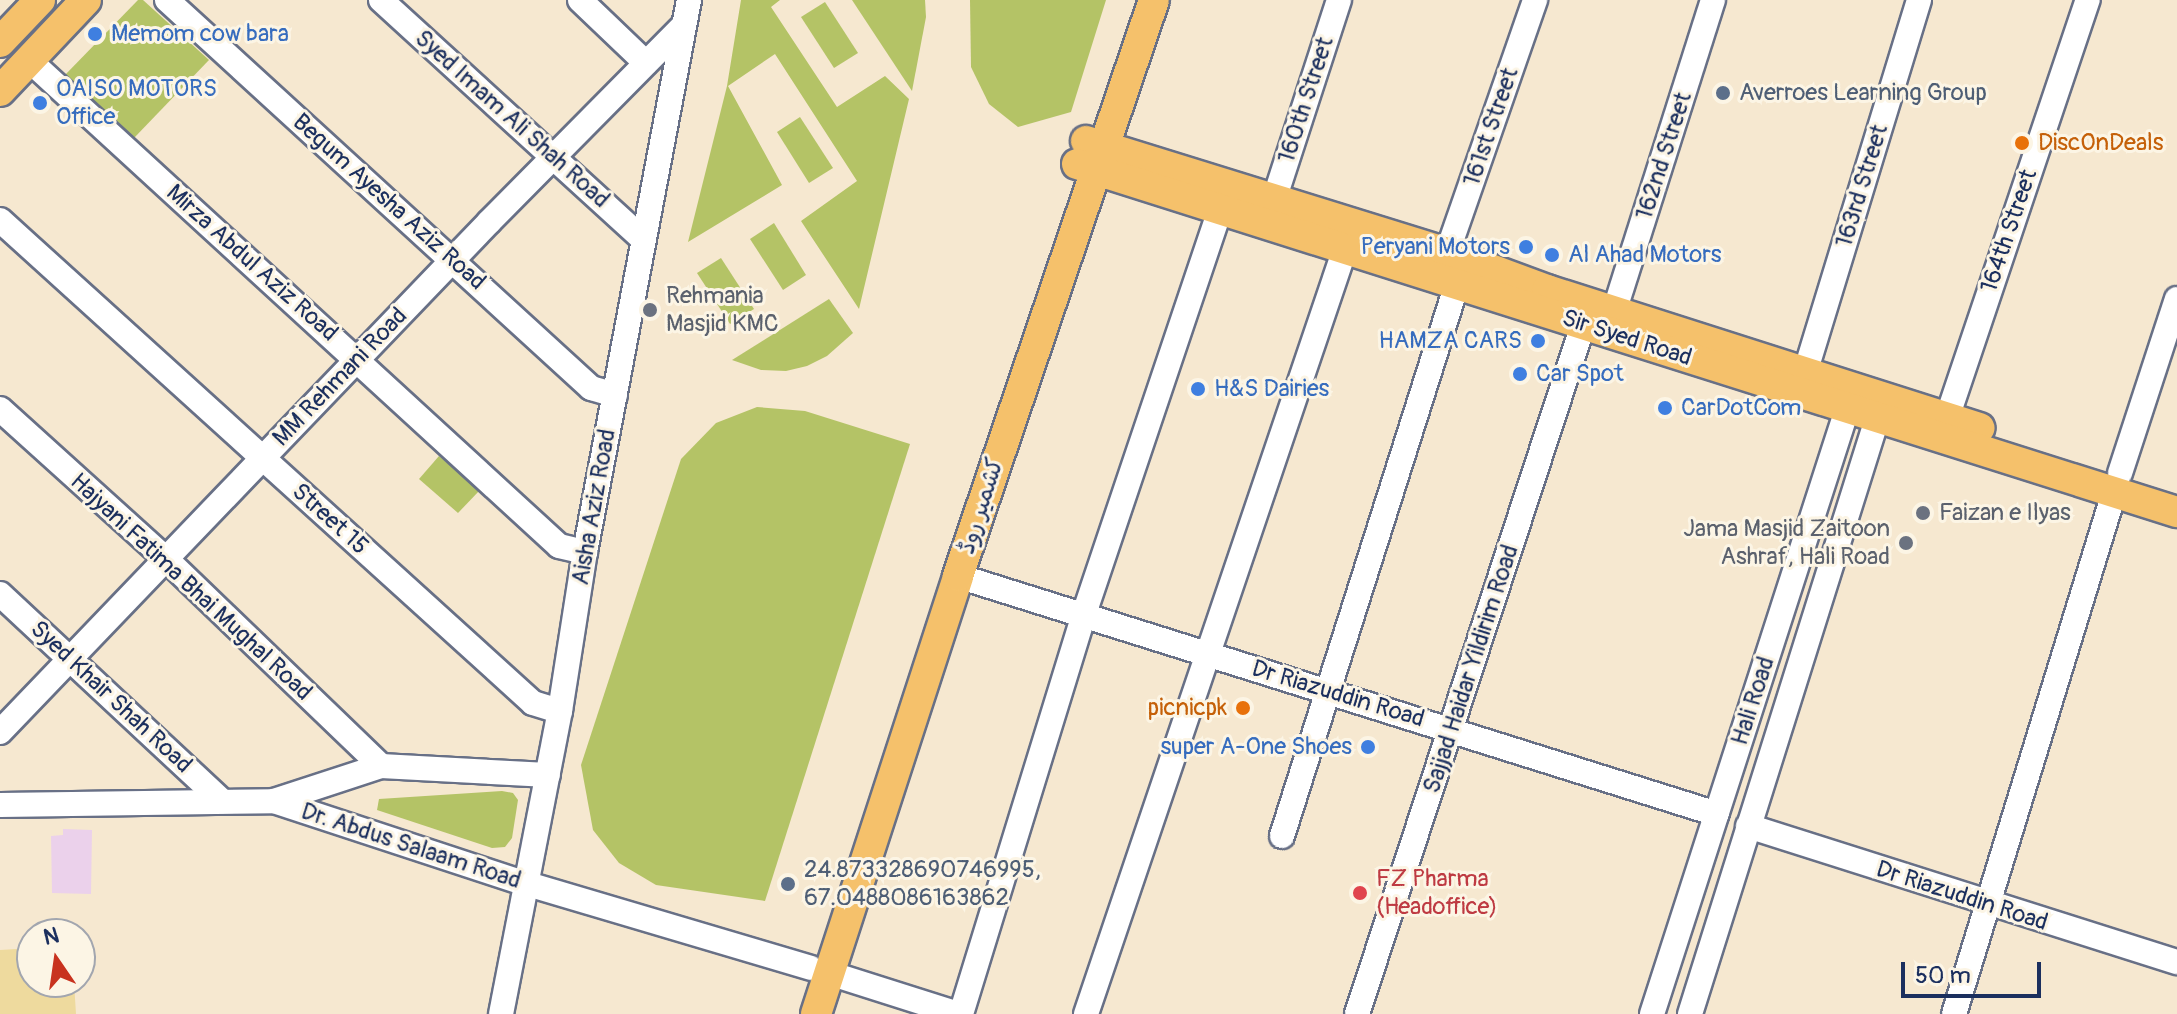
<!DOCTYPE html>
<html>
<head>
<meta charset="utf-8">
<style>
  body { margin:0 }
  #map { position:relative; width:2177px; height:1014px; overflow:hidden; background:#f6e8d0; font-family:Pangolin,"Playpen Sans Arabic",sans-serif }
  div>[style] { position:absolute }
  .built>* { inset:0; background:#ebd1eb }
  .green>* { inset:0; background:#b4c366 }
  .sand>* { inset:0; background:#eeda9e }
  .roads { filter:drop-shadow(2px 0 #687086) drop-shadow(-2px 0 #687086) drop-shadow(0 2px #687086) drop-shadow(0 -2px #687086) }
  .minor>* { height:24px; margin:-12px; padding:0 12px; transform-origin:12px; border-radius:12px; background:#fff }
  .major>* { height:30px; margin:-15px; padding:0 15px; transform-origin:15px; border-radius:15px; background:#f5c16b }
  .dots>* { width:22px; height:22px; translate:-50% -50%; box-sizing:border-box; border:4px solid #fcf5e5; border-radius:50% }
  span { translate:-50% -50%; white-space:nowrap; text-align:center; line-height:1.15; -webkit-text-stroke:6px #fcf5e5; paint-order:stroke }
  .shop-label { font-size:24px; color:#366cbe }
  .left { translate:0 -50%; text-align:left }
  .right { translate:-100% -50%; text-align:right }
  .service-label { font-size:24px; color:#4e5e75 }
  .street-label { font-size:24px; color:#1b2f5e }
  .food-label { font-size:24px; color:#c56008 }
  .worship-label { font-size:24px; color:#5b616d }
  .health-label { font-size:24px; color:#be3a42 }
  .north { position:absolute; left:16px; top:918px; width:80px; height:80px; box-sizing:border-box; background:#fcf5e5; border:2px solid #a2a6af; border-radius:50%; rotate:347deg; font-size:22px; font-weight:700; line-height:32px; text-align:center; color:#1b2f5e }
  .north::after { content:''; display:block; margin:auto; width:28px; height:36px; background:#c8321e; clip-path:polygon(50% 0,100% 100%,50% 72%,0 100%) }
  .scale { position:absolute; left:1901px; top:962px; width:140px; height:36px; box-sizing:border-box; border:4px solid #1b2f5e; border-top:0; padding-left:10px; font-size:24px; line-height:28px; white-space:nowrap; color:#1b2f5e; -webkit-text-stroke:6px #fcf5e5; paint-order:stroke }
</style>
</head>
<body>
<div id="map">
  <div class="built">
    <i style="clip-path:polygon(63px 829px,92px 830px,91px 894px,52px 893px,51px 836px,63px 835px)"></i>
  </div>
  <div class="green">
    <i style="clip-path:polygon(138px 0,143px 0,209px 60px,134px 138px,64px 76px)"></i>
    <i style="clip-path:polygon(741px 0,780px 0,771px 7px,837px 107px,885px 76px,909px 99px,859px 309px,801px 221px,857px 181px,775px 54px,728px 86px,782px 185px,688px 242px,727px 86px)"></i>
    <i style="clip-path:polygon(852px 0,925px 0,926px 17px,912px 91px)"></i>
    <i style="clip-path:polygon(970px 0,1106px 0,1071px 112px,1018px 127px,989px 104px,971px 67px)"></i>
    <i style="clip-path:polygon(825px 2px,858px 53px,834px 68px,801px 17px)"></i>
    <i style="clip-path:polygon(800px 117px,833px 168px,809px 183px,777px 132px)"></i>
    <i style="clip-path:polygon(774px 223px,806px 275px,783px 290px,750px 239px)"></i>
    <i style="clip-path:polygon(721px 258px,754px 309px,730px 324px,697px 273px)"></i>
    <i style="clip-path:polygon(829px 299px,853px 333px,827px 356px,807px 366px,786px 371px,761px 370px,732px 360px)"></i>
    <i style="clip-path:polygon(757px 407px,805px 411px,910px 444px,765px 901px,656px 885px,619px 863px,593px 830px,581px 765px,681px 459px,716px 423px)"></i>
    <i style="clip-path:polygon(439px 456px,480px 490px,458px 513px,419px 479px)"></i>
    <i style="clip-path:polygon(502px 791px,513px 793px,518px 800px,512px 838px,505px 847px,492px 848px,377px 810px,379px 799px)"></i>
  </div>
  <div class="sand">
    <i style="clip-path:polygon(32px 948px,32px 982px,74px 982px,76px 1014px,0 1014px,0 950px)"></i>
  </div>
  <div class="roads">
    <div class="minor">
      <i style="left:167px;top:0;width:575px;rotate:42.46deg"></i>
      <i style="left:591px;top:388px;width:25px;rotate:16deg"></i>
      <i style="left:381px;top:0;width:355px;rotate:42.4deg"></i>
      <i style="left:580px;top:0;width:91px;rotate:43.7deg"></i>
      <i style="left:29px;top:60px;width:719px;rotate:42.52deg"></i>
      <i style="left:559px;top:546px;width:27px;rotate:13deg"></i>
      <i style="left:1274px;top:200px;width:210px;rotate:-72deg"></i>
      <i style="left:0;top:220px;width:719px;rotate:42.18deg"></i>
      <i style="left:533px;top:703px;width:28px;rotate:17deg"></i>
      <i style="left:1447px;top:253px;width:268px;rotate:-70.8deg"></i>
      <i style="left:1614px;top:312px;width:327px;rotate:-72.4deg"></i>
      <i style="left:1805px;top:373px;width:390px;rotate:-73deg"></i>
      <i style="left:0;top:409px;width:224px;rotate:42.1deg"></i>
      <i style="left:166px;top:559px;width:298px;rotate:43.9deg"></i>
      <i style="left:1947px;top:418px;width:441px;rotate:-71.4deg"></i>
      <i style="left:2120px;top:473px;width:183px;rotate:-71.9deg"></i>
      <i style="left:958px;top:576px;width:795px;rotate:17.41deg"></i>
      <i style="left:0;top:594px;width:304px;rotate:43deg"></i>
      <i style="left:0;top:732px;width:707px;rotate:-46.2deg"></i>
      <i style="left:489px;top:222px;width:277px;rotate:-45.3deg"></i>
      <i style="left:274px;top:801px;width:113px;rotate:-18.1deg"></i>
      <i style="left:381px;top:766px;width:167px;rotate:3.1deg"></i>
      <i style="left:0;top:805px;width:274px;rotate:-0.8deg"></i>
      <i style="left:274px;top:801px;width:263px;rotate:18.2deg"></i>
      <i style="left:524px;top:883px;width:299px;rotate:16.5deg"></i>
      <i style="left:1748px;top:826px;width:450px;rotate:17.6deg"></i>
      <i style="left:1282px;top:836px;width:579px;rotate:-72.41deg"></i>
      <i style="left:829px;top:973px;width:135px;rotate:17.6deg"></i>
      <i style="left:501px;top:1014px;width:309px;rotate:-79deg"></i>
      <i style="left:560px;top:711px;width:161px;rotate:-81.1deg"></i>
      <i style="left:585px;top:552px;width:562px;rotate:-79.33deg"></i>
      <i style="left:961px;top:1014px;width:418px;rotate:-72.9deg"></i>
      <i style="left:1084px;top:614px;width:427px;rotate:-71.4deg"></i>
      <i style="left:1086px;top:1014px;width:808px;rotate:-71.3deg"></i>
      <i style="left:1357px;top:1014px;width:725px;rotate:-71.84deg"></i>
      <i style="left:1652px;top:1014px;width:655px;rotate:-72.12deg"></i>
      <i style="left:1690px;top:1014px;width:644px;rotate:-72.55deg"></i>
      <i style="left:1954px;top:1014px;width:545px;rotate:-72.93deg"></i>
    </div>
    <div class="major">
      <i style="left:0;top:42px;width:58px;rotate:-46.4deg"></i>
      <i style="left:0;top:91px;width:125px;rotate:-46.6deg"></i>
      <i style="left:1086px;top:141px;width:378px;rotate:17.2deg"></i>
      <i style="left:1447px;top:253px;width:107px;rotate:20.3deg"></i>
      <i style="left:1547px;top:290px;width:454px;rotate:17.7deg"></i>
      <i style="left:1077px;top:164px;width:1154px;rotate:17.56deg"></i>
      <i style="left:816px;top:1014px;width:460px;rotate:-72deg"></i>
      <i style="left:958px;top:576px;width:608px;rotate:-71.21deg"></i>
    </div>
  </div>
  <div class="dots">
    <i style="left:95px;top:34px;background:#3f7fe0"></i>
    <i style="left:1723px;top:93px;background:#5c6f8a"></i>
    <i style="left:40px;top:103px;background:#3f7fe0"></i>
    <i style="left:2022px;top:143px;background:#e8710a"></i>
    <i style="left:1526px;top:247px;background:#3f7fe0"></i>
    <i style="left:1552px;top:255px;background:#3f7fe0"></i>
    <i style="left:650px;top:310px;background:#6b7280"></i>
    <i style="left:1538px;top:341px;background:#3f7fe0"></i>
    <i style="left:1520px;top:374px;background:#3f7fe0"></i>
    <i style="left:1198px;top:389px;background:#3f7fe0"></i>
    <i style="left:1665px;top:408px;background:#3f7fe0"></i>
    <i style="left:1923px;top:513px;background:#6b7280"></i>
    <i style="left:1906px;top:543px;background:#6b7280"></i>
    <i style="left:1243px;top:708px;background:#e8710a"></i>
    <i style="left:1368px;top:747px;background:#3f7fe0"></i>
    <i style="left:788px;top:884px;background:#5c6f8a"></i>
    <i style="left:1360px;top:893px;background:#e0444e"></i>
  </div>
  <div class="shop-label">
    <span class="left" style="left:111px;top:34px">Memom cow bara</span>
    <span class="left" style="left:56px;top:103px">OAISO MOTORS<br>Office</span>
    <span class="right" style="left:1510px;top:247px">Peryani Motors</span>
    <span class="left" style="left:1568px;top:255px">Al Ahad Motors</span>
    <span class="right" style="left:1522px;top:341px">HAMZA CARS</span>
    <span class="left" style="left:1536px;top:374px">Car Spot</span>
    <span class="left" style="left:1214px;top:389px">H&amp;S Dairies</span>
    <span class="left" style="left:1681px;top:408px">CarDotCom</span>
    <span class="right" style="left:1352px;top:747px">super A-One Shoes</span>
  </div>
  <div class="service-label">
    <span class="left" style="left:1739px;top:93px">Averroes Learning Group</span>
    <span class="left" style="left:804px;top:884px">24.873328690746995,<br>67.0488086163862</span>
  </div>
  <div class="street-label">
    <span style="left:1306px;top:100px;rotate:-72deg">160th Street</span>
    <span style="left:512px;top:119px;rotate:42deg">Syed Imam Ali Shah Road</span>
    <span style="left:1491px;top:127px;rotate:-71deg">161st Street</span>
    <span style="left:1664px;top:156px;rotate:-72deg">162nd Street</span>
    <span style="left:1862px;top:186px;rotate:-73deg">163rd Street</span>
    <span style="left:389px;top:202px;rotate:42deg">Begum Ayesha Aziz Road</span>
    <span style="left:2009px;top:231px;rotate:-71deg">164th Street</span>
    <span style="left:252px;top:263px;rotate:42deg">Mirza Abdul Aziz Road</span>
    <span style="left:1627px;top:338px;rotate:18deg">Sir Syed Road</span>
    <span style="left:340px;top:377px;rotate:-46deg">MM Rehmani Road</span>
    <span style="left:981px;top:506px;rotate:-72deg">کشمیر روڈ</span>
    <span style="left:594px;top:507px;rotate:-80deg">Aisha Aziz Road</span>
    <span style="left:330px;top:519px;rotate:42deg">Street 15</span>
    <span style="left:191px;top:587px;rotate:43deg">Hajyani Fatima Bhai Mughal Road</span>
    <span style="left:1471px;top:669px;rotate:-72deg">Sajjad Haidar Yildirim Road</span>
    <span style="left:1338px;top:694px;rotate:17deg">Dr Riazuddin Road</span>
    <span style="left:111px;top:697px;rotate:43deg">Syed Khair Shah Road</span>
    <span style="left:1753px;top:701px;rotate:-72deg">Hali Road</span>
    <span style="left:411px;top:846px;rotate:18deg">Dr. Abdus Salaam Road</span>
    <span style="left:1962px;top:896px;rotate:18deg">Dr Riazuddin Road</span>
  </div>
  <div class="food-label">
    <span class="left" style="left:2038px;top:143px">DiscOnDeals</span>
    <span class="right" style="left:1227px;top:708px">picnicpk</span>
  </div>
  <div class="worship-label">
    <span class="left" style="left:666px;top:310px">Rehmania<br>Masjid KMC</span>
    <span class="left" style="left:1939px;top:513px">Faizan e Ilyas</span>
    <span class="right" style="left:1890px;top:543px">Jama Masjid Zaitoon<br>Ashraf, Hali Road</span>
  </div>
  <div class="health-label">
    <span class="left" style="left:1376px;top:893px">FZ Pharma<br>(Headoffice)</span>
  </div>
  <div class="north">N</div>
  <div class="scale">50 m</div>
</div>
</body>
</html>
